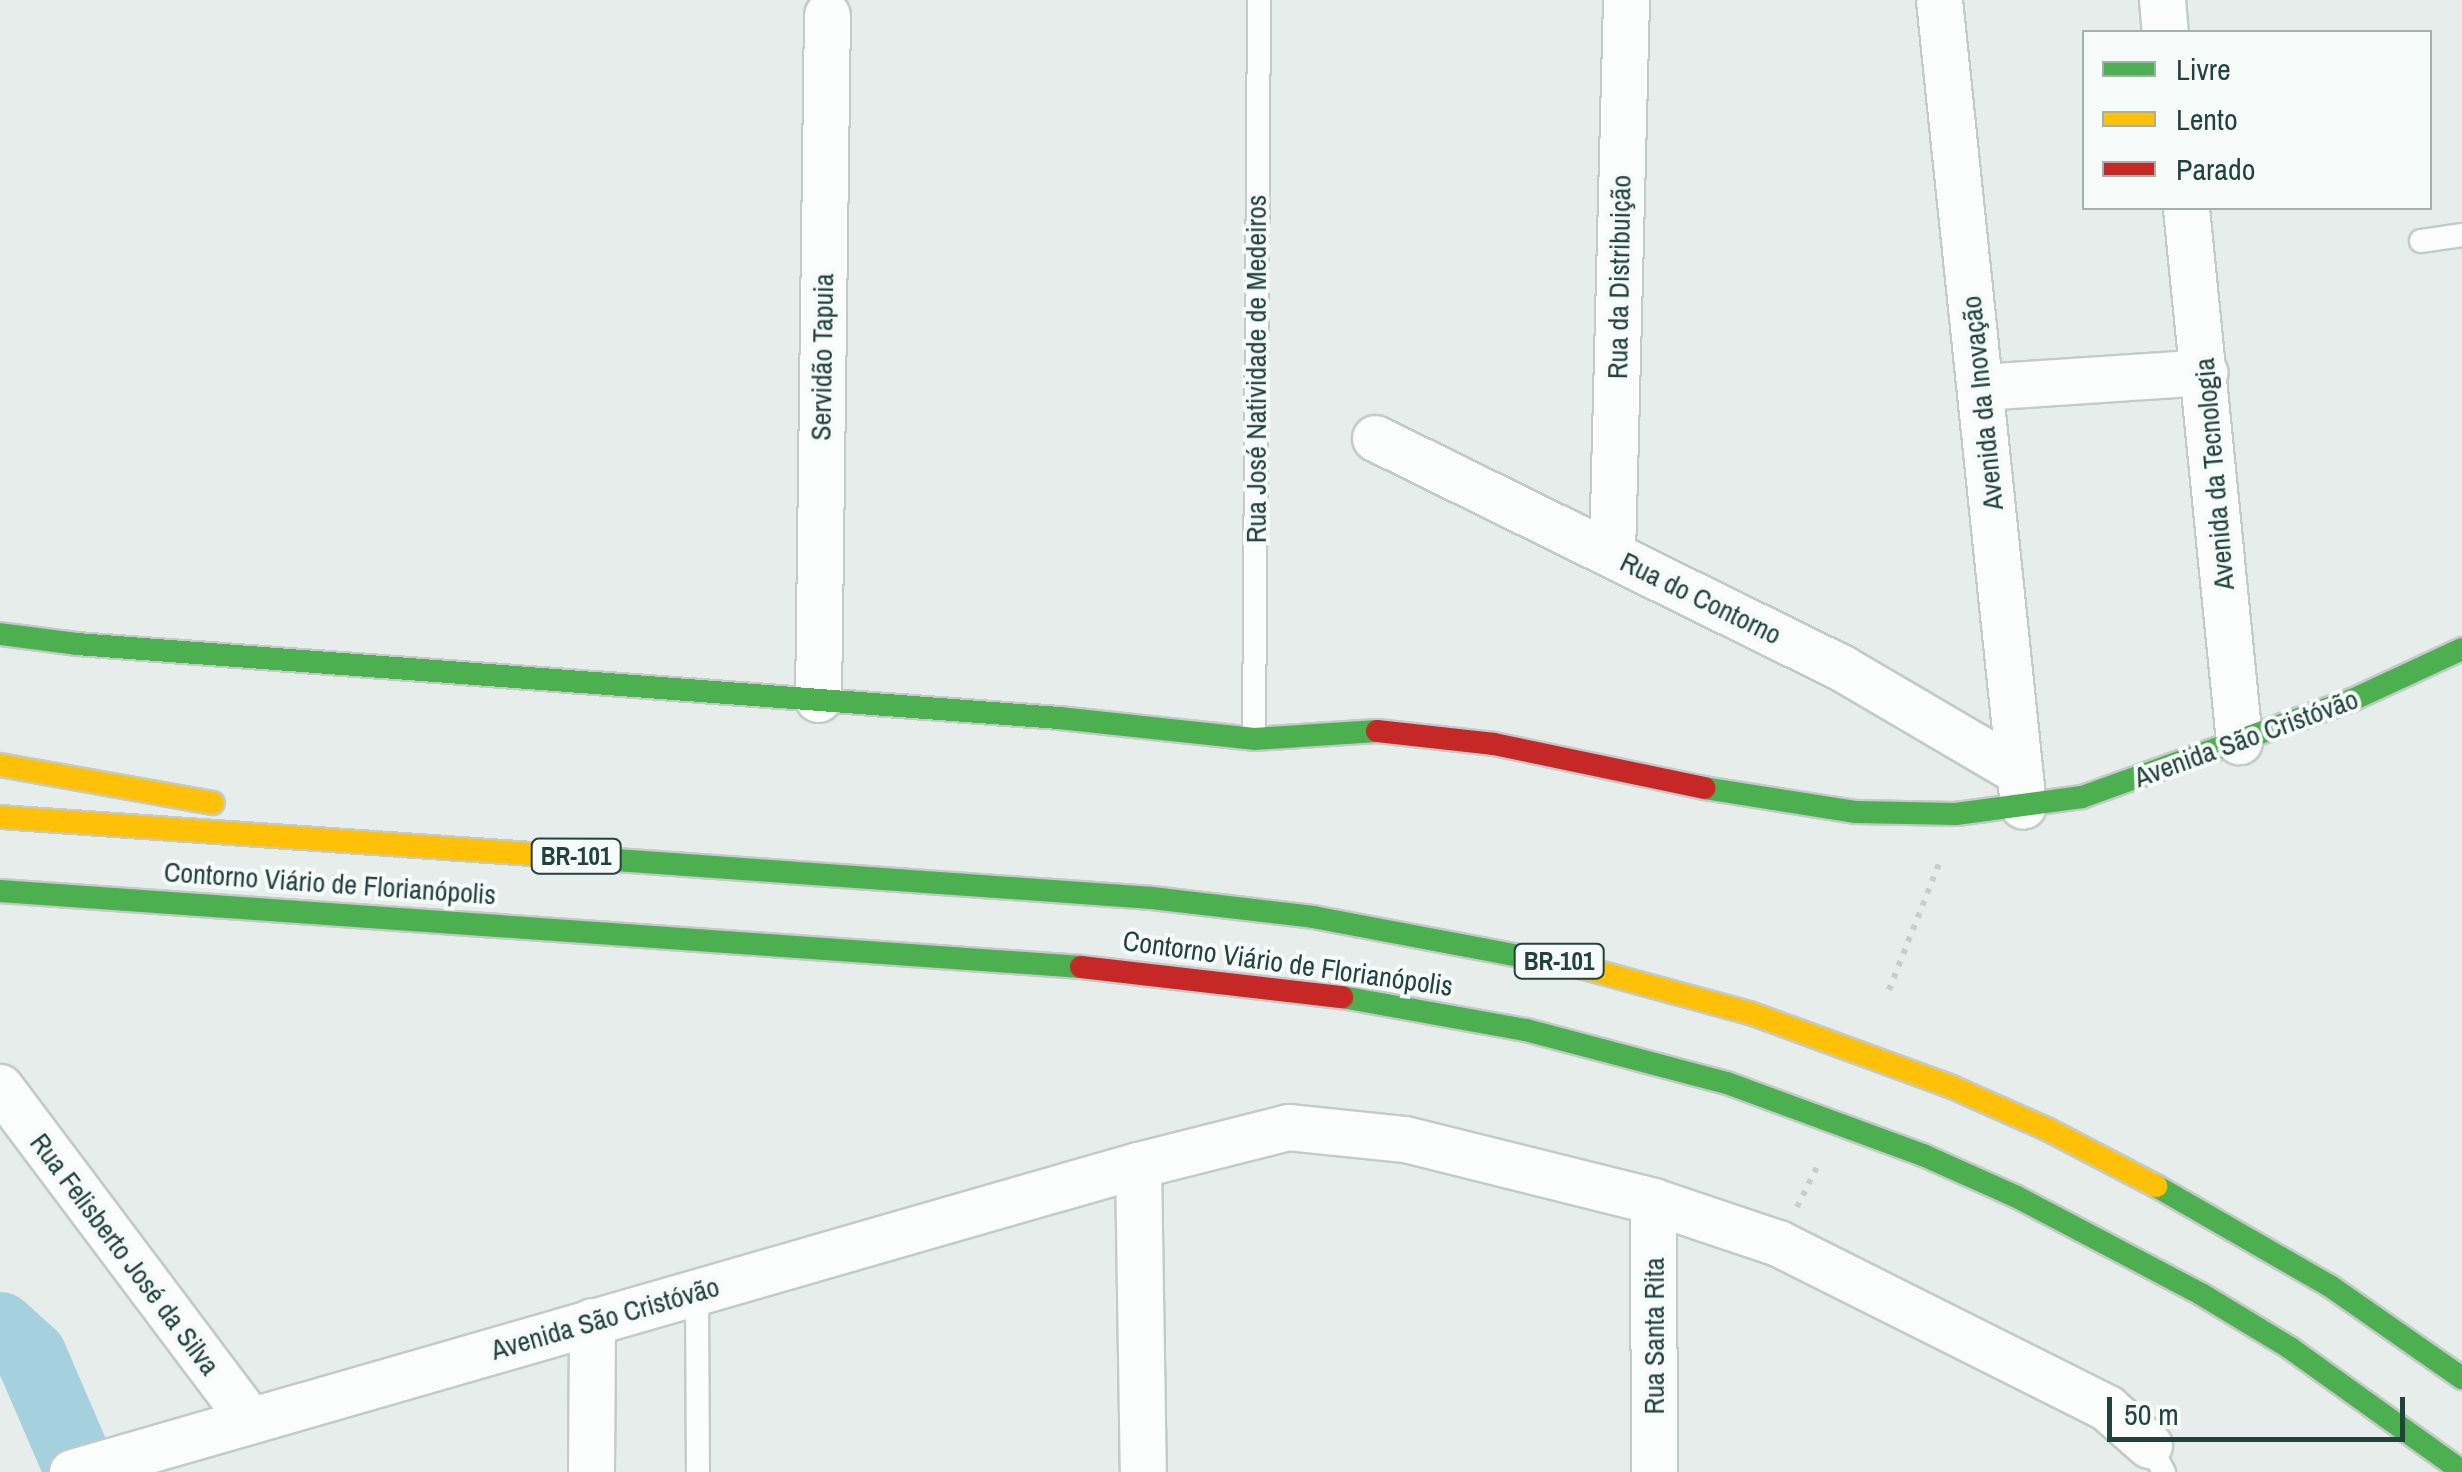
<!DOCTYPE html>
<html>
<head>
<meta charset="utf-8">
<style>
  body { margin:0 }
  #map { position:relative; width:2462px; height:1472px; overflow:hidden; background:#e7edea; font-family:"Archivo Narrow",sans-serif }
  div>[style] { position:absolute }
  .river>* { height:72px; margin:-36px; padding:0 36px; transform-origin:36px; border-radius:36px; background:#a4d1dd }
  .path>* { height:6px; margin-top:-3px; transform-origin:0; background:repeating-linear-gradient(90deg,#c6cecd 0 5px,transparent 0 13px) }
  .roads { filter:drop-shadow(2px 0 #c4cac8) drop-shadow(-2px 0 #c4cac8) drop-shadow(0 2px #c4cac8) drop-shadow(0 -2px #c4cac8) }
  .lane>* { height:22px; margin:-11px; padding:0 11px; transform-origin:11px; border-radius:11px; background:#fbfcfc }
  .street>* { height:45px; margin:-22.5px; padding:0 22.5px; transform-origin:22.5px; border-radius:22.5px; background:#fbfcfc }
  .fast>* { height:22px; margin:-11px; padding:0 11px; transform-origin:11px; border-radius:11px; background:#4caf50 }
  .slow>* { height:22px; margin:-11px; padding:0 11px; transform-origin:11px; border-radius:11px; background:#ffc107 }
  .jam>* { height:22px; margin:-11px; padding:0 11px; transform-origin:11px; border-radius:11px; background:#c62828 }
  span { translate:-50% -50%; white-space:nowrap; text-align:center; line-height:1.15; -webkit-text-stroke:8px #f6fbf9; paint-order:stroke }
  .shield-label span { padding:2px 8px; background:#f6fbf9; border:2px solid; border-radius:8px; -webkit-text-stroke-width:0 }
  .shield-label { font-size:25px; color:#22433d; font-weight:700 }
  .street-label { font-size:28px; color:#22433d }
  .legend { position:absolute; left:2082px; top:30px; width:350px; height:180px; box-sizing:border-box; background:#f6fbf9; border:2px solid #a1b1ae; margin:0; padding:12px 18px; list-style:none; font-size:30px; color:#22433d }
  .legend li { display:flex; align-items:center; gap:20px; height:50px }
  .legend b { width:50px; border:2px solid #a1b1ae }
  .scale { position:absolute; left:2107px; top:1397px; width:298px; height:45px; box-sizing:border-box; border:5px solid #22433d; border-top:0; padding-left:12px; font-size:30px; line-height:35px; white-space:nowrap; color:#22433d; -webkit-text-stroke:8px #f6fbf9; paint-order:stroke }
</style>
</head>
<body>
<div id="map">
  <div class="river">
    <i style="left:0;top:1328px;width:42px;rotate:42.1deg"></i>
    <i style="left:31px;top:1356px;width:126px;rotate:66.7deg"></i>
  </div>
  <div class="path">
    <i style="left:1889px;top:990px;width:139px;rotate:-68.4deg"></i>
    <i style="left:1797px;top:1207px;width:47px;rotate:-63.4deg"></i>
  </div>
  <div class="roads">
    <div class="lane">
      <i style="left:2421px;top:241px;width:41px;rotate:-8.3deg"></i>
      <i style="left:1254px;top:739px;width:739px;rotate:-89.61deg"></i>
      <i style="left:697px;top:1291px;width:181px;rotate:89.7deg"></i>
      <i style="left:2149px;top:1445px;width:31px;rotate:61deg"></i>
    </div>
    <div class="street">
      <i style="left:1939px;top:0;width:810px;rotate:84.05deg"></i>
      <i style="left:2162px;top:0;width:32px;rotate:85deg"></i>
      <i style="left:2186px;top:208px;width:536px;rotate:84.32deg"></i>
      <i style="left:1981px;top:387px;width:224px;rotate:-3.8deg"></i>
      <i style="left:1375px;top:438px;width:521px;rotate:26.22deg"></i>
      <i style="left:1842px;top:668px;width:205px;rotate:30.4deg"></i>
      <i style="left:1612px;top:553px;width:553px;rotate:-88.55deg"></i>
      <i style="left:818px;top:699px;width:684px;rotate:-89.25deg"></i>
      <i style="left:0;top:1087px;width:416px;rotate:53.1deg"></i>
      <i style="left:1138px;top:1165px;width:307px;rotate:89.1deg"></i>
      <i style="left:1653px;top:1201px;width:271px;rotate:89.8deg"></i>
      <i style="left:72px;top:1472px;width:1109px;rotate:-16.07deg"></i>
      <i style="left:1138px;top:1165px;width:155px;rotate:-14.2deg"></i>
      <i style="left:1288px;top:1127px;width:118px;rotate:5.9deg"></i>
      <i style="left:1405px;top:1139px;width:256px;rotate:14deg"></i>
      <i style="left:1653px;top:1201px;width:132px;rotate:18.6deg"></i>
      <i style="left:1778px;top:1243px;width:368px;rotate:26.6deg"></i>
      <i style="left:2107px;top:1408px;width:56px;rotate:41.4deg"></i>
      <i style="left:591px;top:1472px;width:151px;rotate:-89.6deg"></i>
    </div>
    <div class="fast">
      <i style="left:0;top:634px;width:78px;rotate:7.4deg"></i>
      <i style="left:77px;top:644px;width:985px;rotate:4.31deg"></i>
      <i style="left:1059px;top:718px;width:196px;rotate:6.1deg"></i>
      <i style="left:1254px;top:739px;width:123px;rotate:-3.7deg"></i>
      <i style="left:1704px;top:788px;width:154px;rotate:9deg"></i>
      <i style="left:1856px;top:812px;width:100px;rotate:1.1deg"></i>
      <i style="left:1956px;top:814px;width:127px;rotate:-7.7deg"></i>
      <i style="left:2082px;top:797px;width:287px;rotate:-19.8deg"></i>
      <i style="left:2352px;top:700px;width:121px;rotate:-24.9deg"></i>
      <i style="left:560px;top:856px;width:593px;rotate:4.06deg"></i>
      <i style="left:1152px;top:898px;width:162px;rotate:6.7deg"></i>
      <i style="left:1313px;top:917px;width:276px;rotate:10.7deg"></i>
      <i style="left:0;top:891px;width:1084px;rotate:4.02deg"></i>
      <i style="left:1342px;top:997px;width:187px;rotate:10.2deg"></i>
      <i style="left:1526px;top:1030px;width:208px;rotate:14.8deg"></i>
      <i style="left:1727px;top:1083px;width:209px;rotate:20.2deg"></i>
      <i style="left:1923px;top:1155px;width:103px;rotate:24.1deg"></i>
      <i style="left:2017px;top:1197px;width:208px;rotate:27.8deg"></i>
      <i style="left:2201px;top:1294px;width:104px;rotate:31.2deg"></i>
      <i style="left:2290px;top:1348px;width:211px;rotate:35.6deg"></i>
      <i style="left:2156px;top:1186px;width:201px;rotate:29.9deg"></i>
      <i style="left:2330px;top:1286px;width:161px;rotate:34.9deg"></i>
    </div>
    <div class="slow">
      <i style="left:0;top:765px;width:216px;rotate:10.1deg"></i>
      <i style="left:0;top:817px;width:561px;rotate:3.98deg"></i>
      <i style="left:1584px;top:968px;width:172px;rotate:15.2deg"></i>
      <i style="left:1750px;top:1013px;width:215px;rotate:20.1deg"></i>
      <i style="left:1952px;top:1087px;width:106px;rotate:23.9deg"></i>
      <i style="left:2049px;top:1130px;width:121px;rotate:27.6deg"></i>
    </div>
    <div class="jam">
      <i style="left:1377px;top:731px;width:118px;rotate:6.3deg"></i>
      <i style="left:1494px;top:744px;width:215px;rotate:11.8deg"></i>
      <i style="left:1081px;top:967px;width:263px;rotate:6.6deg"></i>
    </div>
  </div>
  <div class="shield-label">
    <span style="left:576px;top:856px">BR-101</span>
    <span style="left:1559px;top:961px">BR-101</span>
  </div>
  <div class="street-label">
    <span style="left:1619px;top:277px;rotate:-89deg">Rua da Distribuição</span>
    <span style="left:822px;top:357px;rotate:-89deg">Servidão Tapuia</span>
    <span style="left:1256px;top:369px;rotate:-90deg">Rua José Natividade de Medeiros</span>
    <span style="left:1982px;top:403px;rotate:-96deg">Avenida da Inovação</span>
    <span style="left:2214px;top:474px;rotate:-95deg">Avenida da Tecnologia</span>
    <span style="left:1701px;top:598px;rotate:26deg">Rua do Contorno</span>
    <span style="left:2246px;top:738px;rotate:-20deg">Avenida São Cristóvão</span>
    <span style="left:330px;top:883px;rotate:4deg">Contorno Viário de Florianópolis</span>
    <span style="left:1288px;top:963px;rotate:8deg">Contorno Viário de Florianópolis</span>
    <span style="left:125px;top:1254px;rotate:53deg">Rua Felisberto José da Silva</span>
    <span style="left:605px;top:1318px;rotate:-16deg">Avenida São Cristóvão</span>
    <span style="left:1654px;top:1336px;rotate:-90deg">Rua Santa Rita</span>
  </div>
  <ul class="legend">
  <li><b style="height:12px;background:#4caf50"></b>Livre</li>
  <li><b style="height:12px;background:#ffc107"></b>Lento</li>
  <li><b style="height:12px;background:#c62828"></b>Parado</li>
  </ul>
  <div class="scale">50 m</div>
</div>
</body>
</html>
